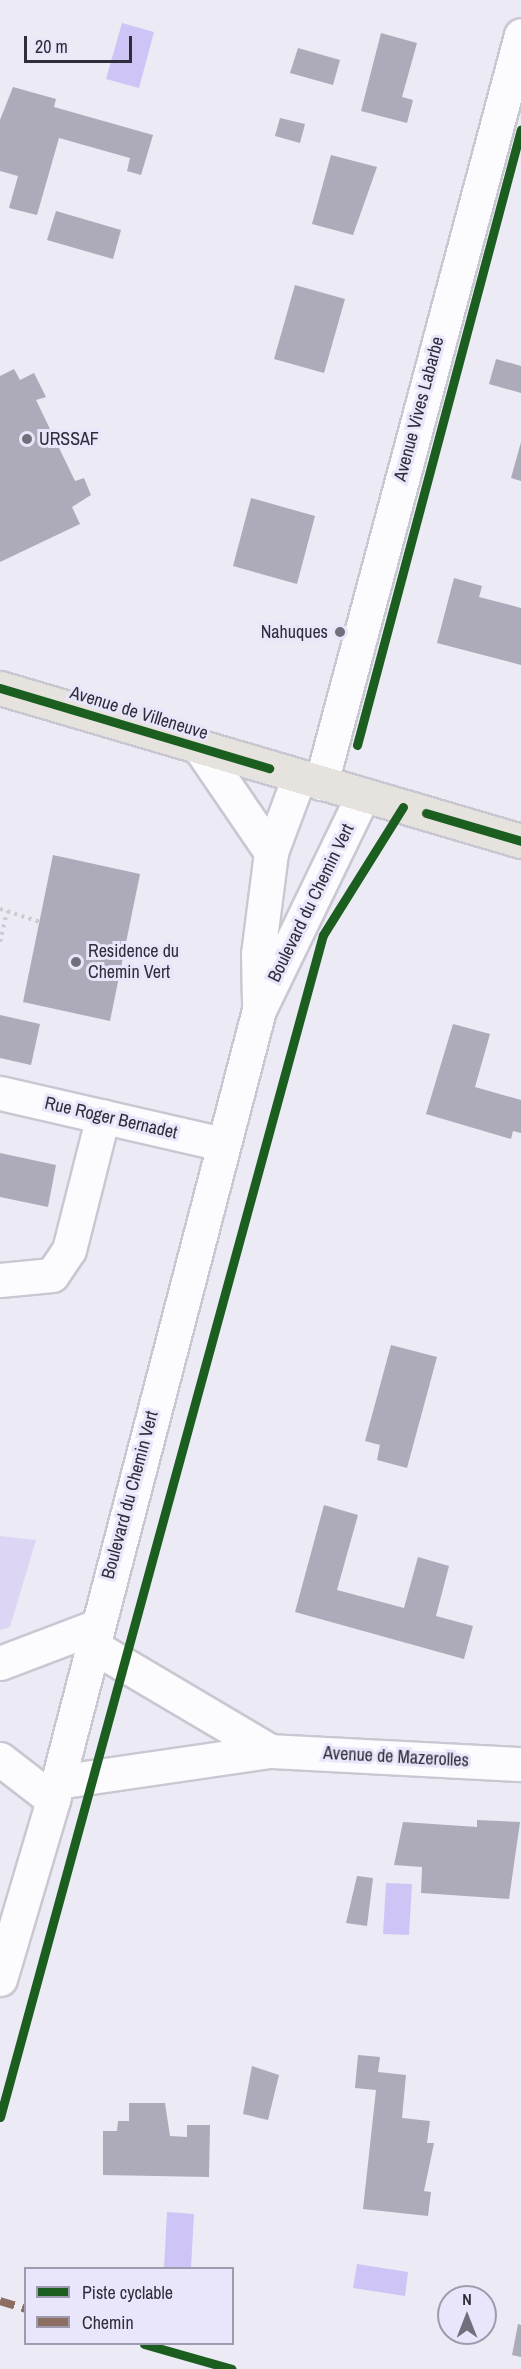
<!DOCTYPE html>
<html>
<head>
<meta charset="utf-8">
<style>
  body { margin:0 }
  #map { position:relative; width:521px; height:2369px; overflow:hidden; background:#eceaf5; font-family:"Archivo Narrow",sans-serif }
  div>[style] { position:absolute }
  .green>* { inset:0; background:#dcd6f4 }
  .water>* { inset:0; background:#cfc4f6 }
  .building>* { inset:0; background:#adaaba }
  .path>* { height:4px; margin-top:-2px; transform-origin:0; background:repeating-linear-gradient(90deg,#cccad0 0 3px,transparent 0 7.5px) }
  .roads { filter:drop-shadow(2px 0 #c9c7d2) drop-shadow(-2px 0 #c9c7d2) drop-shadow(0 2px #c9c7d2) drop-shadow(0 -2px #c9c7d2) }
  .minor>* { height:33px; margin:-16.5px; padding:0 16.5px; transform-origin:16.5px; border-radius:16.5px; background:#fcfcfe }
  .major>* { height:33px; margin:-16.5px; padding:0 16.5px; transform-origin:16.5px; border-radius:16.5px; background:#e6e2de }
  .quiet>* { height:8px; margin-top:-4px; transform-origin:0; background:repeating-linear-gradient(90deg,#8d6e63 0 15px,transparent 0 23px) }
  .cycleway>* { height:9px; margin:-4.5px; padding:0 4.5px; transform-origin:4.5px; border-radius:4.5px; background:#1b5e20 }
  .dots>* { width:16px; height:16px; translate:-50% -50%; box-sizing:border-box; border:3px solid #e9e5fa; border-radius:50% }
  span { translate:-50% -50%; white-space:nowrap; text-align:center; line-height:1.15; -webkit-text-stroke:6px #e9e5fa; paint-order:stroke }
  .street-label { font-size:18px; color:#302d3b }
  .poi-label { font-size:18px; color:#302d3b }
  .left { translate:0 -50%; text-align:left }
  .right { translate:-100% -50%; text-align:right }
  .legend { position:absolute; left:24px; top:2267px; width:210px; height:78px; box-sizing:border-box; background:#e9e5fa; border:2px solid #9f9bae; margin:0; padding:8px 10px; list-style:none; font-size:18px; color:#302d3b }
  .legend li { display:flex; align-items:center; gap:12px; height:30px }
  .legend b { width:30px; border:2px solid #9f9bae }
  .north { position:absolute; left:437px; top:2285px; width:60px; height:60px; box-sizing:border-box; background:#e9e5fa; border:2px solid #9f9bae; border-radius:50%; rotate:0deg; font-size:16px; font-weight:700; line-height:24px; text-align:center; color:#302d3b }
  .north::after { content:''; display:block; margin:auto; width:21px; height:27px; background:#726f7c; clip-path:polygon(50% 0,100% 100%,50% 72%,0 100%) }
  .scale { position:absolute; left:24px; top:36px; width:108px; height:27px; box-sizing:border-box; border:3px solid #302d3b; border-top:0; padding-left:8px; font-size:18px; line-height:21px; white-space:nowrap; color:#302d3b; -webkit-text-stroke:4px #e9e5fa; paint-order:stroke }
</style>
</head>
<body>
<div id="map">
  <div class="green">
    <i style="clip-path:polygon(0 1536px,36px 1540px,10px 1627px,0 1630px)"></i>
  </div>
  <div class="water">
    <i style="clip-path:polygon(122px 23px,154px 32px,139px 88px,106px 79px)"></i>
    <i style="clip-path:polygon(386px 1883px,412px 1884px,409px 1935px,383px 1934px)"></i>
    <i style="clip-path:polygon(167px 2212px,194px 2214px,191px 2268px,164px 2268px)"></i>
    <i style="clip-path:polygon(357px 2264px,408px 2272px,405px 2296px,353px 2288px)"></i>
  </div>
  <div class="building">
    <i style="clip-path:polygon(381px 33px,417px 43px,402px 97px,413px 100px,407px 123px,361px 111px)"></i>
    <i style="clip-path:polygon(298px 48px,340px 60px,333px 85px,290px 73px)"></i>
    <i style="clip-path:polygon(13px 87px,56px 99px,54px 107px,153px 135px,141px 175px,127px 171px,130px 158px,59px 138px,37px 215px,9px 208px,18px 176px,0 171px,0 120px)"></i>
    <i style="clip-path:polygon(280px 118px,305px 124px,300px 143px,275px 136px)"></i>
    <i style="clip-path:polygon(331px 155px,377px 167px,353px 235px,312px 224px)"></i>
    <i style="clip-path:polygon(56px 211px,121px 230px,113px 259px,47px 240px)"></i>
    <i style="clip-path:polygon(295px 285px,345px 299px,324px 373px,274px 359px)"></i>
    <i style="clip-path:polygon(496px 359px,521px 366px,521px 393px,489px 384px)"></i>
    <i style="clip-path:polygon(14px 369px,20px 380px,34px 373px,46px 397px,36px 400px,75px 481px,84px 478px,91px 495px,72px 507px,80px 524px,0 562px,0 376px)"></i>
    <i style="clip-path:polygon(521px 442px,521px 481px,511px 478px)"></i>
    <i style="clip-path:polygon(251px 498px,315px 516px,297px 584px,233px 566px)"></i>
    <i style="clip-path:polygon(454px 578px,482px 586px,479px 597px,521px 608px,521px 665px,437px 643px)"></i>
    <i style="clip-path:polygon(53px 855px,140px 874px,110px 1021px,23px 1002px)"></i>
    <i style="clip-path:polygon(0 1015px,40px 1024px,31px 1065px,0 1058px)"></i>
    <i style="clip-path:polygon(453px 1024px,490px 1034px,475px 1087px,521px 1100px,521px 1133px,513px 1131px,511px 1139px,426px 1114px)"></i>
    <i style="clip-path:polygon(0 1153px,56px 1165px,48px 1207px,0 1197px)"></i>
    <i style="clip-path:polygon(391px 1345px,437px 1357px,407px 1468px,377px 1460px,380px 1445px,365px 1441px)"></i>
    <i style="clip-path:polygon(324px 1505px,358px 1515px,337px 1590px,404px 1608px,418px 1557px,449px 1566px,436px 1616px,473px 1626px,464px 1659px,295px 1612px)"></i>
    <i style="clip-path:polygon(477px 1820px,520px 1822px,509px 1899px,421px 1893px,422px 1867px,394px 1865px,403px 1822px,477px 1827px)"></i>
    <i style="clip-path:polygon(357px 1876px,373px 1878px,367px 1926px,346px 1923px)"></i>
    <i style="clip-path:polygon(358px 2055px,380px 2057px,378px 2072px,406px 2075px,402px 2118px,430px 2121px,427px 2143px,434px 2143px,424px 2191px,431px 2192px,428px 2216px,363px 2209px,376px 2090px,355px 2088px)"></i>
    <i style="clip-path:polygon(252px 2066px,279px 2075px,268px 2120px,243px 2114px)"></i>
    <i style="clip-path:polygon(129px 2103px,165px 2103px,170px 2136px,187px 2137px,187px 2125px,210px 2125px,209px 2177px,103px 2175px,103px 2131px,117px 2131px,118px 2121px,129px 2121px)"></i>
    <i style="clip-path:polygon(518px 2324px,521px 2325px,521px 2357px,512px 2355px)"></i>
  </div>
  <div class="path">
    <i style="left:0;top:909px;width:42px;rotate:18deg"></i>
    <i style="left:0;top:942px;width:31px;rotate:-77deg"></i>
  </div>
  <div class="roads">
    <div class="minor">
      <i style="left:200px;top:748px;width:126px;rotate:55.7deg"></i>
      <i style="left:321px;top:783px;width:774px;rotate:-75.03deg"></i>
      <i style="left:259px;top:1002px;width:48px;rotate:-91.2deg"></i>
      <i style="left:258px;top:954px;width:103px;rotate:-82.7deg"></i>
      <i style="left:271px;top:852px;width:80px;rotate:-69.5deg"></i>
      <i style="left:0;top:1093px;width:229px;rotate:12.9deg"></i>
      <i style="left:0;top:1280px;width:52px;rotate:-5.5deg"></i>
      <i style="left:52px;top:1275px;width:30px;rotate:-56deg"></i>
      <i style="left:69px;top:1250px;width:138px;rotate:-75.8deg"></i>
      <i style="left:91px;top:1645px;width:208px;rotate:30.6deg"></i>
      <i style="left:0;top:1663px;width:102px;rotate:-20.8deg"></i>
      <i style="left:0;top:1759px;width:67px;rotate:37.7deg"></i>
      <i style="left:57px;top:1782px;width:215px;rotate:-8.3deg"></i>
      <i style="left:270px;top:1751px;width:251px;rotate:3deg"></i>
      <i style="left:0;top:1979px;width:187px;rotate:-73.5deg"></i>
      <i style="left:53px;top:1800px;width:816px;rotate:-75.39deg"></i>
      <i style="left:259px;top:1010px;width:239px;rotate:-64.2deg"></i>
    </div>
    <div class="major">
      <i style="left:0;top:688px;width:543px;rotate:16.37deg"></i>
    </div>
  </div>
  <div class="quiet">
    <i style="left:0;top:2301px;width:27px;rotate:17deg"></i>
  </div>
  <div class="cycleway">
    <i style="left:0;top:688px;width:281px;rotate:16.6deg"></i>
    <i style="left:357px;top:745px;width:637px;rotate:-75.09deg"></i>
    <i style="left:426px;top:813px;width:99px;rotate:16.4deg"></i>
    <i style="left:0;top:2117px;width:1225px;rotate:-74.72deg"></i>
    <i style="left:323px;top:935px;width:151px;rotate:-58deg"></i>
    <i style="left:144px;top:2344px;width:91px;rotate:15.9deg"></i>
  </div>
  <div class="dots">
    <i style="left:27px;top:439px;background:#726f7c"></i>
    <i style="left:340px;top:632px;background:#726f7c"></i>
    <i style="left:76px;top:962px;background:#726f7c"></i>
  </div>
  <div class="street-label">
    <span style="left:419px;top:409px;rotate:-75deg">Avenue Vives Labarbe</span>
    <span style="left:139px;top:713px;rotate:17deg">Avenue de Villeneuve</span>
    <span style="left:311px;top:903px;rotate:-64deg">Boulevard du Chemin Vert</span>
    <span style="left:111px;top:1118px;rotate:13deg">Rue Roger Bernadet</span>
    <span style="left:130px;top:1495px;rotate:-75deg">Boulevard du Chemin Vert</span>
    <span style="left:396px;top:1757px;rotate:3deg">Avenue de Mazerolles</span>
  </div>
  <div class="poi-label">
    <span class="left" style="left:39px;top:439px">URSSAF</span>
    <span class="right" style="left:328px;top:632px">Nahuques</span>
    <span class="left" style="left:88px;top:962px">Residence du<br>Chemin Vert</span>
  </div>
  <ul class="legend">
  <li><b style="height:8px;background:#1b5e20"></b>Piste cyclable</li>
  <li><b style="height:8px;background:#8d6e63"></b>Chemin</li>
  </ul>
  <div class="north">N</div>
  <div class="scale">20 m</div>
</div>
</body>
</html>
